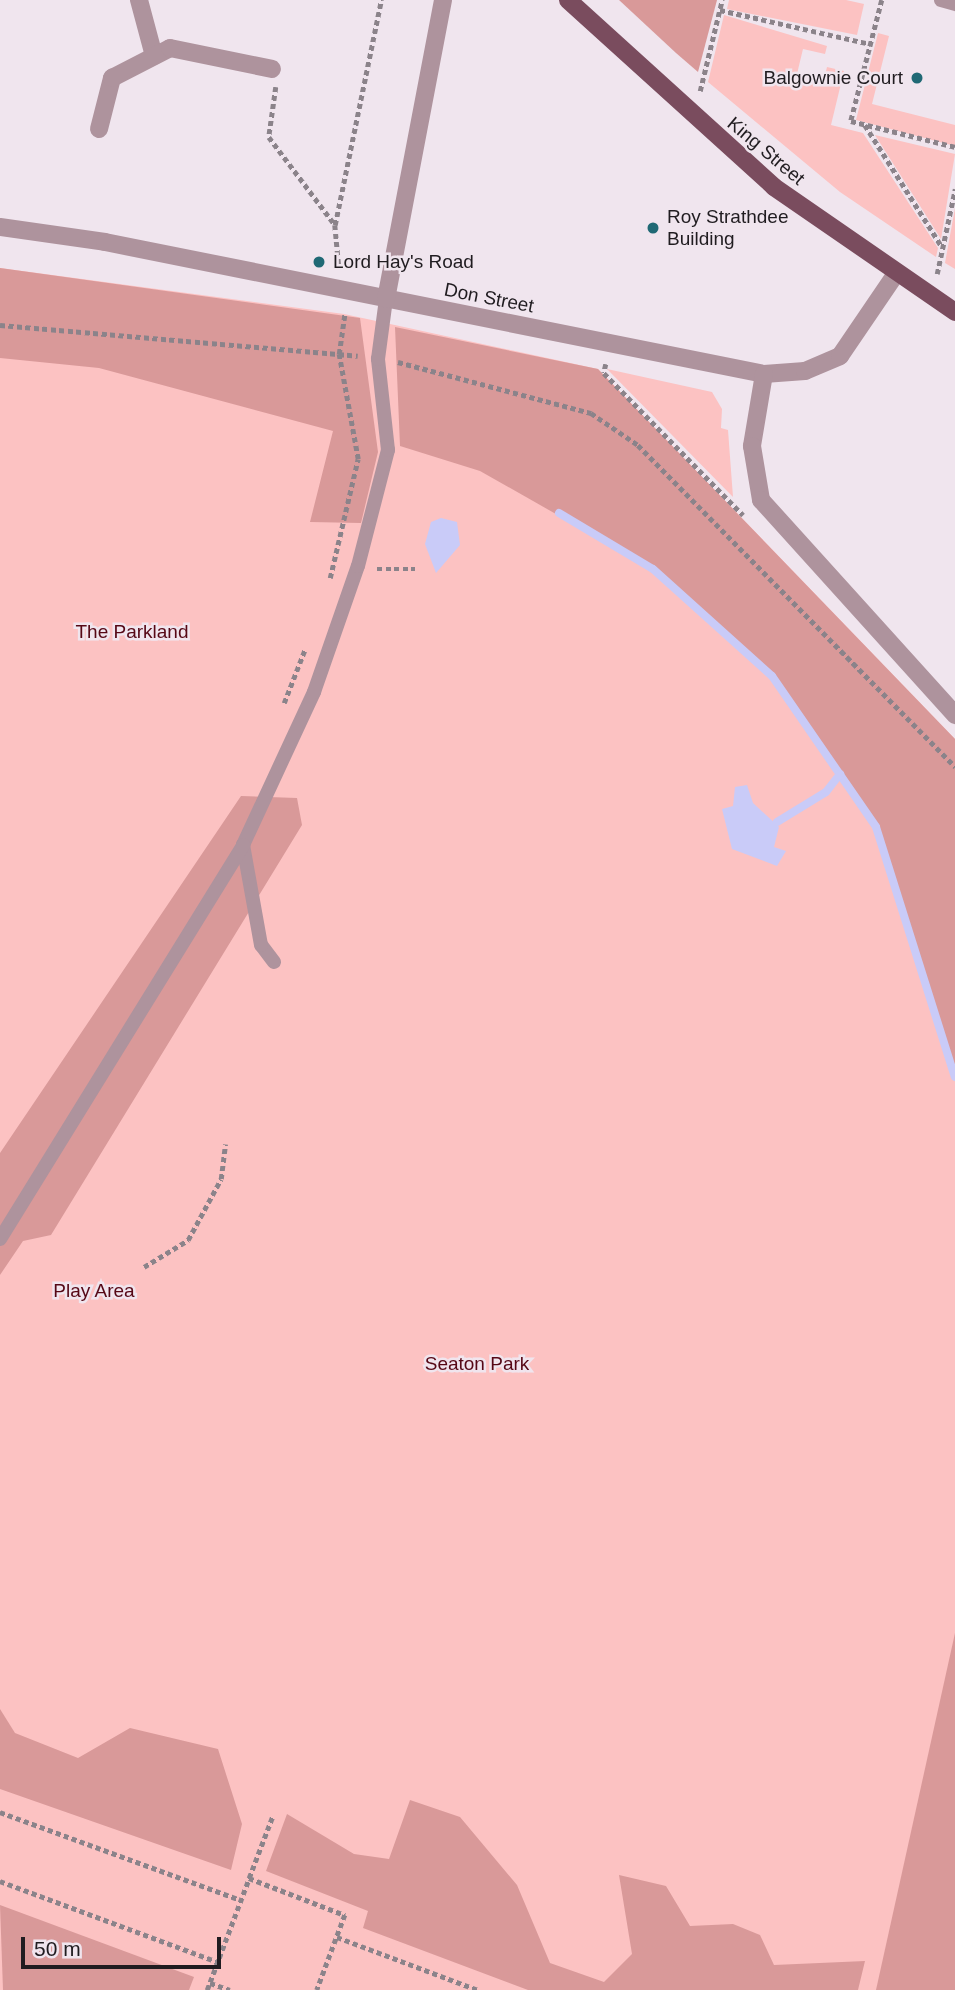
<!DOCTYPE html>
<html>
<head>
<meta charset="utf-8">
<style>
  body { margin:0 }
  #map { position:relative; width:955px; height:1990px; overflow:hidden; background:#f0e5ee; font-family:Helvetica,sans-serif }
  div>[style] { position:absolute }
  .green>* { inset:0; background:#fcc2c2 }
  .forest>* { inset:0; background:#d99999 }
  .water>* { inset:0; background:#c9cbf8 }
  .stream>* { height:8px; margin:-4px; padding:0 4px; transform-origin:4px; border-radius:4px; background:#c9cbf8 }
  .path>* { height:4.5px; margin-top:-2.25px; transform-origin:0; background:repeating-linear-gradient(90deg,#8b838a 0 5px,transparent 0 8.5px) }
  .service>* { height:14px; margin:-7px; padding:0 7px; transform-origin:7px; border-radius:7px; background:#ae939d }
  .minor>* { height:18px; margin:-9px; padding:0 9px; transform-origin:9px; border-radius:9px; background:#ae939d }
  .primary>* { height:18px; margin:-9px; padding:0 9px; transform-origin:9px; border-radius:9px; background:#7a4c5e }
  .dots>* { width:19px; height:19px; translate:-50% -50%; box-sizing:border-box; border:4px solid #f0e5ee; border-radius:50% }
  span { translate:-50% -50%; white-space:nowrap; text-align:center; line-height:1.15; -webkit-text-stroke:5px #f0e5ee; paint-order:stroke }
  .poi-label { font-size:19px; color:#201c20 }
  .right { translate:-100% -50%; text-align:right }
  .left { translate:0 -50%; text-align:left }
  .street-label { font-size:19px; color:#201c20 }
  .park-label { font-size:19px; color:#560816 }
  .scale { position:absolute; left:21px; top:1937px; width:200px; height:32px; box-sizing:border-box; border:4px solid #201c20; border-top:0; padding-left:9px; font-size:21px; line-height:24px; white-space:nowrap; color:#201c20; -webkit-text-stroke:5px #f0e5ee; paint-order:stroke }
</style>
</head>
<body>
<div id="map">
  <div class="green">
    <i style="clip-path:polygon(729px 0,846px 0,864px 4px,857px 35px,727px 9px)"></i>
    <i style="clip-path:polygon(724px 15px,827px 46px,825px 54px,803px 49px,796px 78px,823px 84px,827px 67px,844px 71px,831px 125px,863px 133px,938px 248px,936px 257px,840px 192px,708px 82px)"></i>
    <i style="clip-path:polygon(878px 33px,889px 36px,872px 104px,955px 125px,955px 146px,856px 120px)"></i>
    <i style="clip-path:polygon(875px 135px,955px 154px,941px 239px)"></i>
    <i style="clip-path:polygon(955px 208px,955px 269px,945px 263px)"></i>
    <i style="clip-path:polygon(0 268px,344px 314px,598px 369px,955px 739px,955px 1990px,0 1990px)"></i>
    <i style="clip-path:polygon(607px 369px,712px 392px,722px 409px,721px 428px,728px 430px,733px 497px)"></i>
  </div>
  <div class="forest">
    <i style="clip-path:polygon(619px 0,717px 0,698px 72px,676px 53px)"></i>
    <i style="clip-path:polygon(0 268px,360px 318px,378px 452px,361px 523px,310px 522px,333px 431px,99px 368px,0 358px)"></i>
    <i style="clip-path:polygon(395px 327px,598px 369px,955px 739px,955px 1077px,876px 827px,772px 676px,653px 569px,480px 471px,400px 446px)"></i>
    <i style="clip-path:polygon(241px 796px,297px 798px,302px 825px,51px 1235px,23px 1241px,0 1275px,0 1153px)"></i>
    <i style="clip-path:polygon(955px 1633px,955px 1990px,876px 1990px)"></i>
    <i style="clip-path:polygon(0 1709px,15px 1733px,78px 1758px,130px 1728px,218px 1749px,242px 1824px,231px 1870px,0 1789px)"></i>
    <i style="clip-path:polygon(410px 1800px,460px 1817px,517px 1885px,550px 1963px,604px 1982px,632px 1954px,619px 1875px,666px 1886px,690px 1926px,733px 1924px,760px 1935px,774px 1965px,865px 1961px,858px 1990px,528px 1990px,363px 1928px,368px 1911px,266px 1871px,287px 1814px,354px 1854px,389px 1859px)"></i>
    <i style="clip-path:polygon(0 1905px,194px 1977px,189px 1990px,3px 1990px)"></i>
  </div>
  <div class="water">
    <i style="clip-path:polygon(441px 518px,457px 522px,460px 545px,436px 573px,425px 544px,431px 522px)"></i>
    <i style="clip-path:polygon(747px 785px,753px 803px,779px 827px,774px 847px,786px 851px,777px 866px,732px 849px,722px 809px,733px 806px,735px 787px)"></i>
  </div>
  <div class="stream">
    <i style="left:559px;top:513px;width:109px;rotate:30.8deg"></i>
    <i style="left:653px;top:569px;width:160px;rotate:42deg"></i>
    <i style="left:772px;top:676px;width:183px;rotate:55.4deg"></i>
    <i style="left:876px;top:827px;width:262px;rotate:72.5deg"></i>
    <i style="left:777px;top:822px;width:57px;rotate:-31.5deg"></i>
    <i style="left:826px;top:792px;width:23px;rotate:-52deg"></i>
  </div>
  <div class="path">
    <i style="left:882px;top:0;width:125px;rotate:104.4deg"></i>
    <i style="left:851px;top:121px;width:107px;rotate:14deg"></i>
    <i style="left:720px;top:10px;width:155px;rotate:12.7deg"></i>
    <i style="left:276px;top:87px;width:50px;rotate:98deg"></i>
    <i style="left:269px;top:137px;width:110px;rotate:53.1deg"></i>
    <i style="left:335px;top:225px;width:42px;rotate:84.6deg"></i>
    <i style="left:700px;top:91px;width:94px;rotate:-76.4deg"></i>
    <i style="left:865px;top:125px;width:144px;rotate:57.7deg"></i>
    <i style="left:335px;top:225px;width:230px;rotate:-78.4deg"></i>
    <i style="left:937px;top:274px;width:87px;rotate:-78deg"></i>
    <i style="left:0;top:325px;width:359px;rotate:4.9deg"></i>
    <i style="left:398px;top:362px;width:200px;rotate:14.8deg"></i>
    <i style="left:591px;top:413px;width:57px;rotate:34.2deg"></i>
    <i style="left:638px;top:445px;width:452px;rotate:45.4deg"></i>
    <i style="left:606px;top:364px;width:9px;rotate:103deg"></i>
    <i style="left:604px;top:373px;width:199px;rotate:45.6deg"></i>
    <i style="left:377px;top:569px;width:38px"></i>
    <i style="left:330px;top:578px;width:122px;rotate:-76.8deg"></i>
    <i style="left:358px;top:459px;width:107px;rotate:-100.3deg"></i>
    <i style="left:339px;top:354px;width:42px;rotate:-81.9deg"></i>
    <i style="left:284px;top:703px;width:58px;rotate:-68.7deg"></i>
    <i style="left:144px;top:1267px;width:52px;rotate:-31.5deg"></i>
    <i style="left:188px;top:1240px;width:69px;rotate:-61.6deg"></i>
    <i style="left:221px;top:1179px;width:35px;rotate:-83deg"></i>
    <i style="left:0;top:1812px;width:256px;rotate:20.1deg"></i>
    <i style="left:249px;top:1878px;width:67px;rotate:-69.1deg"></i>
    <i style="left:0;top:1881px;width:233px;rotate:20.4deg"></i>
    <i style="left:337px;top:1937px;width:151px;rotate:20.6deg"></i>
    <i style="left:210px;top:1983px;width:21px;rotate:19deg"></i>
    <i style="left:207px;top:1990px;width:120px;rotate:-69.4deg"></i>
    <i style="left:249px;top:1878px;width:103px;rotate:21.1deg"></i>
    <i style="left:345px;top:1915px;width:80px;rotate:110.5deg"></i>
  </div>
  <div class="service">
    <i style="left:941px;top:0;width:15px;rotate:16deg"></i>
    <i style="left:274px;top:962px;width:21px;rotate:-127deg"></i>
    <i style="left:261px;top:945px;width:102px;rotate:-100.2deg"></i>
    <i style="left:243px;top:845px;width:169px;rotate:-65.1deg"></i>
    <i style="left:314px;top:692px;width:133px;rotate:-70.8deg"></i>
    <i style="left:358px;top:566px;width:120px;rotate:-75.5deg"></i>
    <i style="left:388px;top:450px;width:92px;rotate:-96.3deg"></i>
    <i style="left:378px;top:359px;width:61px;rotate:-82.4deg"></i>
    <i style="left:0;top:1239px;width:463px;rotate:-58.3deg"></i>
  </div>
  <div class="minor">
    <i style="left:139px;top:0;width:58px;rotate:75deg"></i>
    <i style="left:99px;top:129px;width:53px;rotate:-75.7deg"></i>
    <i style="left:112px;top:78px;width:65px;rotate:-27.3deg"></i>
    <i style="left:170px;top:48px;width:104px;rotate:11.6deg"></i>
    <i style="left:0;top:227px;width:106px;rotate:8.1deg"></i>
    <i style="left:105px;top:242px;width:672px;rotate:11.33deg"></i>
    <i style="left:764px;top:374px;width:41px;rotate:-4.2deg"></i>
    <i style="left:805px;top:371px;width:38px;rotate:-23deg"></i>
    <i style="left:840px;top:356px;width:98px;rotate:-55.8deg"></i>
    <i style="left:386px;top:299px;width:304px;rotate:-79.2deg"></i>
    <i style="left:764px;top:374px;width:73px;rotate:99.5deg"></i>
    <i style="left:752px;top:446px;width:55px;rotate:80.5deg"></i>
    <i style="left:761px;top:500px;width:290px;rotate:47.9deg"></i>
  </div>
  <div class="primary">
    <i style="left:568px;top:0;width:278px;rotate:42.2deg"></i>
    <i style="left:774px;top:187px;width:220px;rotate:34.6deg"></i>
  </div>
  <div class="dots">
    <i style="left:917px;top:78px;background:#206975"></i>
    <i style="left:653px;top:228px;background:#206975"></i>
    <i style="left:319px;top:262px;background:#206975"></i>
  </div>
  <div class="poi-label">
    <span class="right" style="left:903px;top:78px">Balgownie Court</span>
    <span class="left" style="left:667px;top:228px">Roy Strathdee<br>Building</span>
    <span class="left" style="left:333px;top:262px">Lord Hay's Road</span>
  </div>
  <div class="street-label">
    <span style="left:766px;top:151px;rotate:40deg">King Street</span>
    <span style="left:489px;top:298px;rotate:11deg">Don Street</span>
  </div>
  <div class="park-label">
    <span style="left:132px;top:632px">The Parkland</span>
    <span style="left:94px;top:1291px">Play Area</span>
    <span style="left:477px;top:1364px">Seaton Park</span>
  </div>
  <div class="scale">50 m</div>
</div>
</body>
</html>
